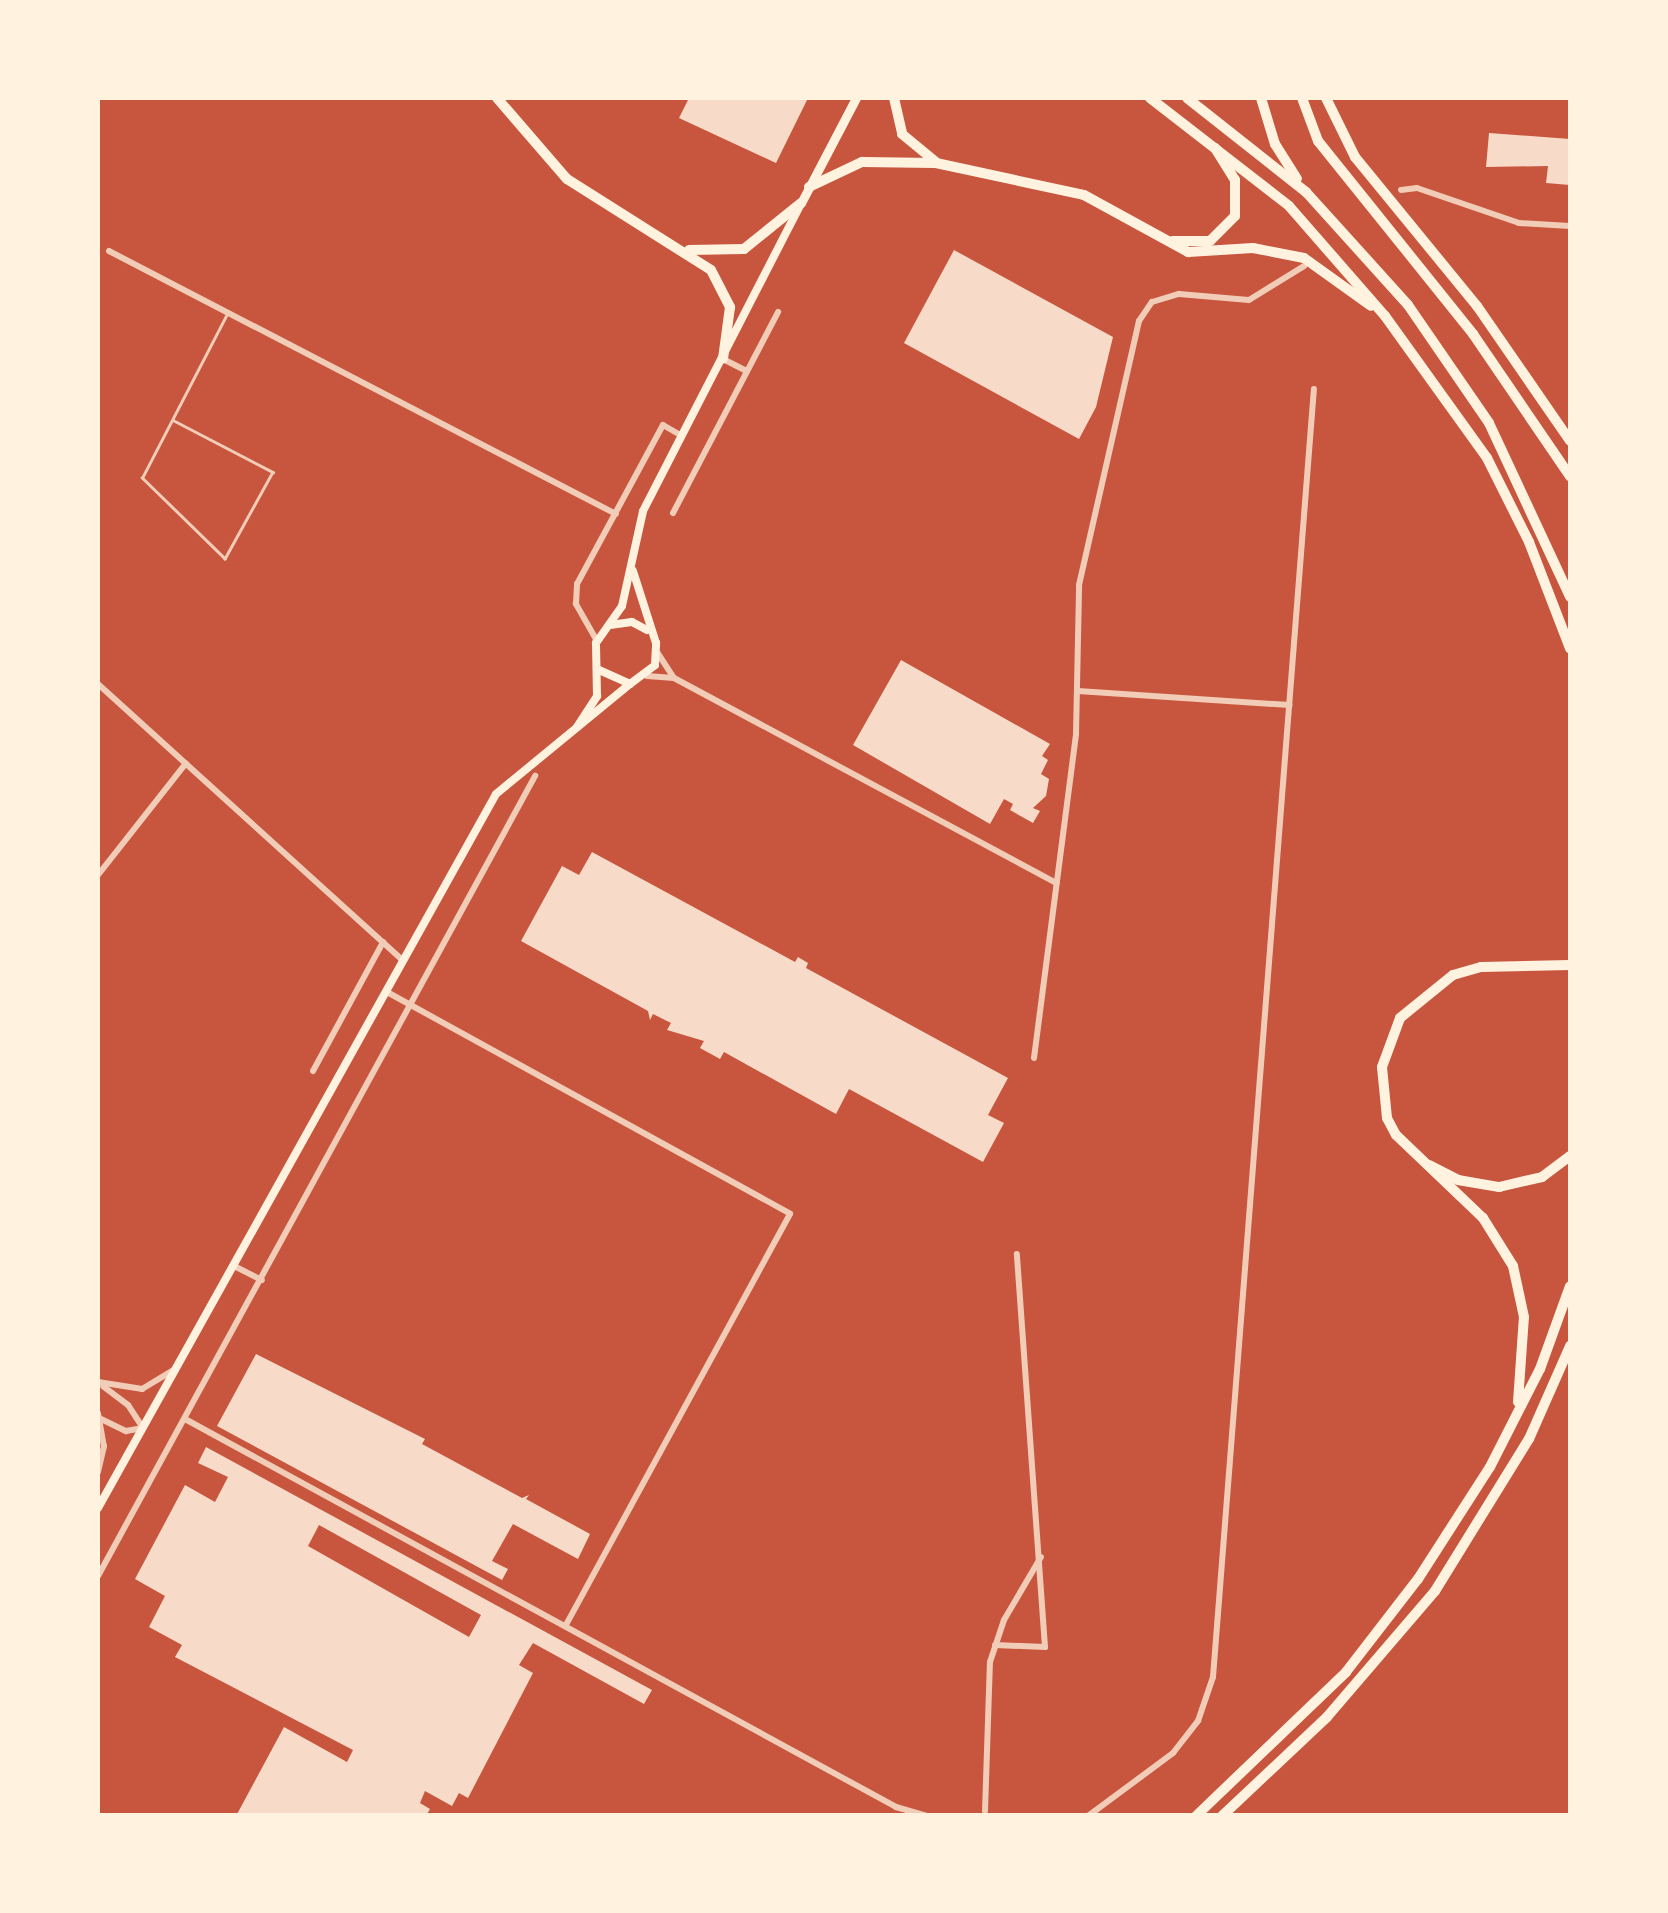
<!DOCTYPE html>
<html>
<head>
<meta charset="utf-8">
<style>
  body { margin:0 }
  #map { position:relative; width:1668px; height:1913px; overflow:hidden; background:#c8553d; font-family:"Asap Condensed",sans-serif }
  div>[style] { position:absolute }
  .building>* { inset:0; background:#f7dbc8 }
  .service>* { height:2.5px; margin:-1.25px; padding:0 1.25px; transform-origin:1.25px; border-radius:1.25px; background:#f1ccb7 }
  .minor>* { height:6px; margin:-3px; padding:0 3px; transform-origin:3px; border-radius:3px; background:#f1ccb7 }
  .secondary>* { height:8px; margin:-4px; padding:0 4px; transform-origin:4px; border-radius:4px; background:#fff3e0 }
  .primary>* { height:9px; margin:-4.5px; padding:0 4.5px; transform-origin:4.5px; border-radius:4.5px; background:#fff3e0 }
  .trunk>* { height:10px; margin:-5px; padding:0 5px; transform-origin:5px; border-radius:5px; background:#fff3e0 }
  .motorway>* { height:10px; margin:-5px; padding:0 5px; transform-origin:5px; border-radius:5px; background:#fff3e0 }
  span { translate:-50% -50%; white-space:nowrap; text-align:center; line-height:1.15; -webkit-text-stroke:10px #fff3e0; paint-order:stroke }
  .frame { position:absolute; inset:0; border:100px solid #fff3e0; pointer-events:none }
</style>
</head>
<body>
<div id="map">
  <div class="building">
    <i style="clip-path:polygon(689px 98px,808px 98px,776px 163px,679px 118px)"></i>
    <i style="clip-path:polygon(1489px 133px,1570px 139px,1570px 185px,1546px 183px,1548px 166px,1486px 167px)"></i>
    <i style="clip-path:polygon(954px 250px,1113px 337px,1096px 407px,1079px 439px,904px 343px)"></i>
    <i style="clip-path:polygon(901px 660px,1050px 744px,1042px 756px,1048px 760px,1041px 774px,1049px 779px,1046px 796px,1033px 808px,1040px 811px,1033px 823px,1010px 810px,1013px 804px,1004px 799px,990px 824px,853px 745px)"></i>
    <i style="clip-path:polygon(592px 852px,795px 962px,798px 957px,808px 963px,806px 968px,1008px 1078px,988px 1115px,1004px 1123px,983px 1162px,849px 1089px,836px 1114px,724px 1052px,720px 1059px,700px 1048px,704px 1041px,667px 1030px,671px 1023px,653px 1014px,650px 1020px,648px 1011px,521px 941px,562px 866px,579px 875px)"></i>
    <i style="clip-path:polygon(256px 1354px,425px 1439px,422px 1444px,522px 1498px,529px 1495px,526px 1499px,590px 1534px,578px 1559px,513px 1524px,492px 1561px,508px 1569px,502px 1580px,217px 1426px)"></i>
    <i style="clip-path:polygon(evenodd,206px 1447px,652px 1690px,644px 1704px,533px 1643px,519px 1665px,533px 1673px,468px 1798px,459px 1793px,452px 1806px,425px 1791px,420px 1803px,430px 1809px,426px 1816px,236px 1816px,284px 1727px,347px 1762px,353px 1750px,175px 1657px,182px 1645px,149px 1627px,165px 1596px,135px 1579px,185px 1485px,215px 1502px,228px 1477px,198px 1463px,206px 1447px,319px 1525px,481px 1615px,469px 1637px,308px 1546px,319px 1525px)"></i>
  </div>
  <div class="service">
    <i style="left:173px;top:420px;width:113px;rotate:27.5deg"></i>
    <i style="left:273px;top:472px;width:99px;rotate:118.9deg"></i>
    <i style="left:225px;top:559px;width:116px;rotate:-135.7deg"></i>
    <i style="left:142px;top:478px;width:185px;rotate:-62.6deg"></i>
  </div>
  <div class="minor">
    <i style="left:1401px;top:190px;width:16px;rotate:-7deg"></i>
    <i style="left:1417px;top:188px;width:108px;rotate:18.9deg"></i>
    <i style="left:1519px;top:223px;width:51px;rotate:3.4deg"></i>
    <i style="left:109px;top:251px;width:571px;rotate:27.42deg"></i>
    <i style="left:723px;top:359px;width:27px;rotate:27deg"></i>
    <i style="left:673px;top:513px;width:227px;rotate:-62.4deg"></i>
    <i style="left:597px;top:641px;width:43px;rotate:-119.6deg"></i>
    <i style="left:576px;top:604px;width:20px;rotate:-87deg"></i>
    <i style="left:577px;top:584px;width:181px;rotate:-61.6deg"></i>
    <i style="left:663px;top:425px;width:22px;rotate:30deg"></i>
    <i style="left:657px;top:652px;width:30px;rotate:57deg"></i>
    <i style="left:647px;top:676px;width:27px;rotate:4deg"></i>
    <i style="left:674px;top:678px;width:434px;rotate:28.2deg"></i>
    <i style="left:98px;top:684px;width:412px;rotate:42.2deg"></i>
    <i style="left:1078px;top:691px;width:212px;rotate:3.8deg"></i>
    <i style="left:98px;top:875px;width:142px;rotate:-51.8deg"></i>
    <i style="left:387px;top:992px;width:460px;rotate:28.8deg"></i>
    <i style="left:790px;top:1214px;width:468px;rotate:118.6deg"></i>
    <i style="left:1034px;top:1058px;width:327px;rotate:-82.6deg"></i>
    <i style="left:1076px;top:734px;width:149px;rotate:-88.8deg"></i>
    <i style="left:1079px;top:585px;width:271px;rotate:-77.2deg"></i>
    <i style="left:1139px;top:321px;width:23px;rotate:-56deg"></i>
    <i style="left:1152px;top:302px;width:28px;rotate:-17deg"></i>
    <i style="left:1179px;top:294px;width:70px;rotate:4.9deg"></i>
    <i style="left:1249px;top:300px;width:65px;rotate:-31.7deg"></i>
    <i style="left:313px;top:1071px;width:147px;rotate:-61.5deg"></i>
    <i style="left:236px;top:1267px;width:29px;rotate:27deg"></i>
    <i style="left:98px;top:1382px;width:45px;rotate:9deg"></i>
    <i style="left:142px;top:1389px;width:39px;rotate:-31deg"></i>
    <i style="left:98px;top:1413px;width:34px;rotate:80deg"></i>
    <i style="left:104px;top:1446px;width:27px;rotate:103deg"></i>
    <i style="left:101px;top:1419px;width:28px;rotate:26deg"></i>
    <i style="left:126px;top:1431px;width:17px;rotate:-10deg"></i>
    <i style="left:143px;top:1428px;width:27px;rotate:-123deg"></i>
    <i style="left:128px;top:1405px;width:31px;rotate:-143deg"></i>
    <i style="left:185px;top:1419px;width:810px;rotate:28.62deg"></i>
    <i style="left:896px;top:1807px;width:33px;rotate:16deg"></i>
    <i style="left:98px;top:1576px;width:912px;rotate:-61.35deg"></i>
    <i style="left:995px;top:1645px;width:50px;rotate:2.3deg"></i>
    <i style="left:1045px;top:1647px;width:394px;rotate:-94.1deg"></i>
    <i style="left:985px;top:1811px;width:149px;rotate:-88.1deg"></i>
    <i style="left:990px;top:1662px;width:44px;rotate:-71.6deg"></i>
    <i style="left:1004px;top:1620px;width:73px;rotate:-59.6deg"></i>
    <i style="left:973px;top:1816px;width:26px"></i>
    <i style="left:1088px;top:1816px;width:106px;rotate:-36.5deg"></i>
    <i style="left:1173px;top:1753px;width:41px;rotate:-52deg"></i>
    <i style="left:1198px;top:1721px;width:46px;rotate:-71.2deg"></i>
    <i style="left:1213px;top:1677px;width:1292px;rotate:-85.52deg"></i>
  </div>
  <div class="secondary">
    <i style="left:610px;top:625px;width:22px;rotate:-8deg"></i>
    <i style="left:632px;top:622px;width:17px;rotate:28deg"></i>
    <i style="left:599px;top:670px;width:34px;rotate:24deg"></i>
    <i style="left:630px;top:684px;width:31px;rotate:-37deg"></i>
    <i style="left:655px;top:665px;width:22px;rotate:-87deg"></i>
    <i style="left:656px;top:643px;width:76px;rotate:-107.7deg"></i>
    <i style="left:577px;top:727px;width:37px;rotate:-57deg"></i>
    <i style="left:597px;top:696px;width:53px;rotate:-91.1deg"></i>
    <i style="left:596px;top:643px;width:45px;rotate:-54.9deg"></i>
    <i style="left:622px;top:606px;width:97px;rotate:-77.5deg"></i>
    <i style="left:643px;top:511px;width:342px;rotate:-62.8deg"></i>
    <i style="left:98px;top:1508px;width:817px;rotate:-60.86deg"></i>
    <i style="left:496px;top:794px;width:173px;rotate:-39.4deg"></i>
  </div>
  <div class="primary">
    <i style="left:801px;top:203px;width:119px;rotate:-62.4deg"></i>
  </div>
  <div class="trunk">
    <i style="left:497px;top:98px;width:107px;rotate:49.2deg"></i>
    <i style="left:567px;top:179px;width:170px;rotate:32.3deg"></i>
    <i style="left:711px;top:270px;width:42px;rotate:62.8deg"></i>
    <i style="left:730px;top:307px;width:52px;rotate:97.7deg"></i>
    <i style="left:894px;top:98px;width:37px;rotate:77deg"></i>
    <i style="left:902px;top:134px;width:44px;rotate:39.5deg"></i>
    <i style="left:1150px;top:98px;width:176px;rotate:37.8deg"></i>
    <i style="left:1289px;top:206px;width:146px;rotate:48.9deg"></i>
    <i style="left:1385px;top:316px;width:175px;rotate:54.3deg"></i>
    <i style="left:1487px;top:458px;width:94px;rotate:63.4deg"></i>
    <i style="left:1529px;top:542px;width:114px;rotate:68.9deg"></i>
    <i style="left:1187px;top:98px;width:152px;rotate:38.3deg"></i>
    <i style="left:1306px;top:192px;width:152px;rotate:47.9deg"></i>
    <i style="left:1408px;top:305px;width:143px;rotate:55.5deg"></i>
    <i style="left:1489px;top:423px;width:192px;rotate:65deg"></i>
    <i style="left:1261px;top:98px;width:48px;rotate:73.1deg"></i>
    <i style="left:1275px;top:144px;width:41px;rotate:57.8deg"></i>
    <i style="left:809px;top:187px;width:59px;rotate:-25.3deg"></i>
    <i style="left:862px;top:162px;width:74px;rotate:0.8deg"></i>
    <i style="left:936px;top:163px;width:151px;rotate:12.2deg"></i>
    <i style="left:1084px;top:195px;width:119px;rotate:28.7deg"></i>
    <i style="left:1188px;top:252px;width:65px;rotate:-3.5deg"></i>
    <i style="left:1253px;top:248px;width:52px;rotate:11.1deg"></i>
    <i style="left:1304px;top:258px;width:82px;rotate:35.6deg"></i>
    <i style="left:1173px;top:241px;width:37px"></i>
    <i style="left:1210px;top:241px;width:35px;rotate:-45deg"></i>
    <i style="left:1235px;top:216px;width:36px;rotate:-90deg"></i>
    <i style="left:1235px;top:180px;width:38px;rotate:-122deg"></i>
    <i style="left:689px;top:250px;width:55px;rotate:-1deg"></i>
    <i style="left:744px;top:249px;width:73px;rotate:-38.9deg"></i>
    <i style="left:1429px;top:1165px;width:33px;rotate:27deg"></i>
    <i style="left:1458px;top:1180px;width:42px;rotate:9.7deg"></i>
    <i style="left:1499px;top:1187px;width:44px;rotate:-13.1deg"></i>
    <i style="left:1542px;top:1177px;width:35px;rotate:-37deg"></i>
    <i style="left:1518px;top:1402px;width:85px;rotate:-86deg"></i>
    <i style="left:1524px;top:1317px;width:52px;rotate:-102.2deg"></i>
    <i style="left:1513px;top:1266px;width:57px;rotate:-122deg"></i>
    <i style="left:1483px;top:1218px;width:120px;rotate:-136.3deg"></i>
    <i style="left:1396px;top:1135px;width:19px;rotate:-118deg"></i>
    <i style="left:1387px;top:1118px;width:51px;rotate:-95.6deg"></i>
    <i style="left:1382px;top:1067px;width:52px;rotate:-69.8deg"></i>
    <i style="left:1400px;top:1018px;width:68px;rotate:-39.1deg"></i>
    <i style="left:1453px;top:975px;width:29px;rotate:-16deg"></i>
    <i style="left:1481px;top:967px;width:89px;rotate:-1.3deg"></i>
    <i style="left:1196px;top:1816px;width:208px;rotate:-43.8deg"></i>
    <i style="left:1346px;top:1672px;width:118px;rotate:-52.3deg"></i>
    <i style="left:1418px;top:1579px;width:133px;rotate:-57.3deg"></i>
    <i style="left:1490px;top:1467px;width:110px;rotate:-63deg"></i>
    <i style="left:1540px;top:1369px;width:88px;rotate:-70.1deg"></i>
    <i style="left:1222px;top:1816px;width:144px;rotate:-43.3deg"></i>
    <i style="left:1327px;top:1717px;width:166px;rotate:-49.4deg"></i>
    <i style="left:1435px;top:1591px;width:179px;rotate:-58.3deg"></i>
    <i style="left:1529px;top:1439px;width:102px;rotate:-66.2deg"></i>
  </div>
  <div class="motorway">
    <i style="left:1302px;top:98px;width:46px;rotate:69.6deg"></i>
    <i style="left:1318px;top:141px;width:248px;rotate:51.2deg"></i>
    <i style="left:1473px;top:334px;width:172px;rotate:55.7deg"></i>
    <i style="left:1326px;top:98px;width:66px;rotate:63.8deg"></i>
    <i style="left:1355px;top:157px;width:193px;rotate:50.7deg"></i>
    <i style="left:1477px;top:306px;width:164px;rotate:55.4deg"></i>
  </div>
  <div class="frame"></div>
</div>
</body>
</html>
